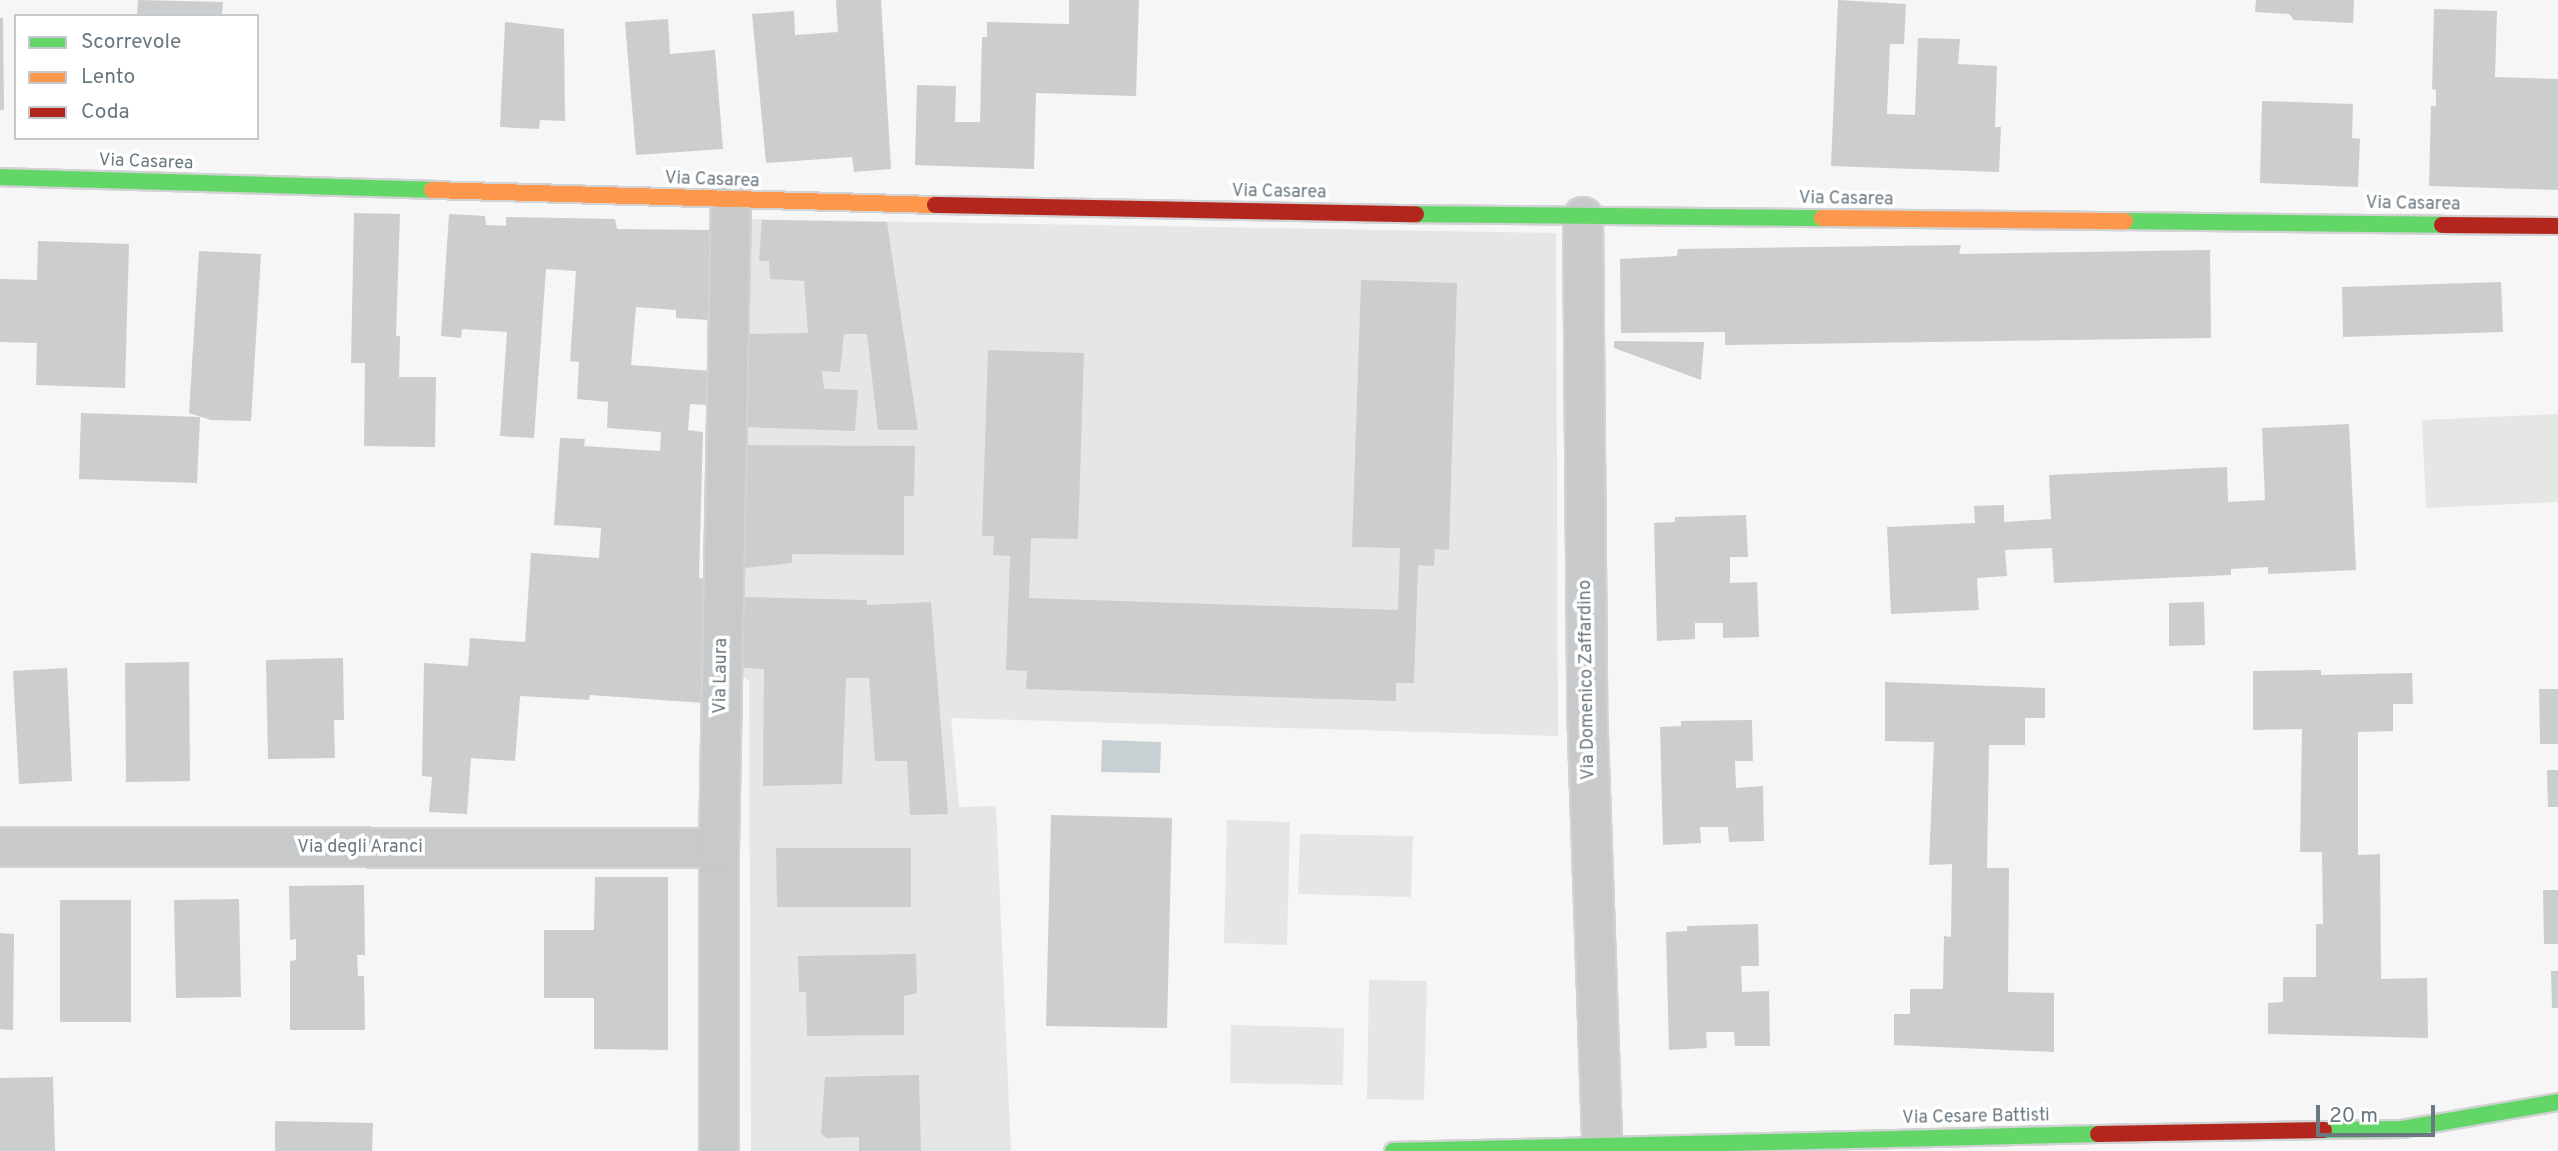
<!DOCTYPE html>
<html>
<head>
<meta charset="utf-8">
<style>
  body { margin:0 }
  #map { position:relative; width:2558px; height:1151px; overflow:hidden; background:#f6f6f6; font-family:Overpass,sans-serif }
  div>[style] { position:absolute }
  .built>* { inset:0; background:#e5e6e7 }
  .green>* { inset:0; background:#e5e7e4 }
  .water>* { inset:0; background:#c9d0d3 }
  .building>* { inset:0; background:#cccdce }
  .roads { filter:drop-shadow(2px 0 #d1d2d3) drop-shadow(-2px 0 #d1d2d3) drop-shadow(0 2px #d1d2d3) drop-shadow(0 -2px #d1d2d3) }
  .street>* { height:38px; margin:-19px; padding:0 19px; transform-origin:19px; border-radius:19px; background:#c7c9ca }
  .fast>* { height:16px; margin:-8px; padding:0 8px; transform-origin:8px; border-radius:8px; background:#63d668 }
  .slow>* { height:16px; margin:-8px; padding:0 8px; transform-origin:8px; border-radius:8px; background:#ff974d }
  .jam>* { height:16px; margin:-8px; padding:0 8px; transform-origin:8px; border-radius:8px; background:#b3261e }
  span { translate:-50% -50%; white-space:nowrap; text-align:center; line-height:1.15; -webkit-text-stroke:7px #fff; paint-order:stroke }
  .street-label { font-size:18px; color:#6a7882 }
  .legend { position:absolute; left:14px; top:14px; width:245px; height:126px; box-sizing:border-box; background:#fff; border:2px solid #c3c9cd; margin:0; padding:9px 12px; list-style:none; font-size:21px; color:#6a7882 }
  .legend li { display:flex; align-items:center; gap:14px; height:35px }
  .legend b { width:35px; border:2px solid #c3c9cd }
  .scale { position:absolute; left:2316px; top:1105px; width:119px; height:32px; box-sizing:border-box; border:4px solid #6a7882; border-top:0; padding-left:9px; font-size:21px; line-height:24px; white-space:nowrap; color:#6a7882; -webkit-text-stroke:5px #fff; paint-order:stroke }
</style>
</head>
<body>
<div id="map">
  <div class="built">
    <i style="clip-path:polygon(745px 219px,1556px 233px,1558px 736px,951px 718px,959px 807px,996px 806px,1011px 1151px,751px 1151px,749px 681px,734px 666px)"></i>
  </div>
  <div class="green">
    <i style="clip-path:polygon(2558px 414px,2558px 502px,2426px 508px,2422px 420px)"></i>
    <i style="clip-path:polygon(1227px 820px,1290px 822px,1287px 945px,1224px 943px)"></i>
    <i style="clip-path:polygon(1300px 834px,1413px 836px,1411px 897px,1298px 894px)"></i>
    <i style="clip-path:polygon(1369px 980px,1427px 981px,1424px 1100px,1367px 1099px)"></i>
    <i style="clip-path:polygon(1231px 1025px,1344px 1028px,1343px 1085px,1230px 1083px)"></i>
  </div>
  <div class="water">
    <i style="clip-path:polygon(1102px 740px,1161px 742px,1160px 773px,1101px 772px)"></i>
  </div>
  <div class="building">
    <i style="clip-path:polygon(138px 0,223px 2px,222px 16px,137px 16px)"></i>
    <i style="clip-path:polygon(836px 0,881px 0,891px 169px,854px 172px,852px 157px,766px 163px,752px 14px,794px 11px,795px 35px,838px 32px)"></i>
    <i style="clip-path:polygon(1069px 0,1139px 0,1136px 96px,1036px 93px,1034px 169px,915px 165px,917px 85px,956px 86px,955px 122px,980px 122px,982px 37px,987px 37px,987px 22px,1069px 24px)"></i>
    <i style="clip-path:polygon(1838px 0,1906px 4px,1904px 44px,1890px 44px,1887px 114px,1915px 115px,1918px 38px,1960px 39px,1958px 64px,1997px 66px,1995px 127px,2001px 127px,1999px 172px,1831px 166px)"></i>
    <i style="clip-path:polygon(2256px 0,2354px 0,2353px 23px,2294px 20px,2289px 14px,2255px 12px)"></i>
    <i style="clip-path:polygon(2434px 9px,2497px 11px,2495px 77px,2558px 79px,2558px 190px,2429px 186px,2431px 106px,2436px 106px,2436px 90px,2432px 89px)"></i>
    <i style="clip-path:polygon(0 18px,3px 18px,4px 110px,0 110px)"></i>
    <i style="clip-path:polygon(668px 19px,670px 54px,715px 50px,723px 149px,636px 155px,625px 22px)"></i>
    <i style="clip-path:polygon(505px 22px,564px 29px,565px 121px,540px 120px,539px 129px,500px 127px)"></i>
    <i style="clip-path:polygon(2262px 101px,2353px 104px,2352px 138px,2360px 139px,2358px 187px,2260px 183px)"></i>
    <i style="clip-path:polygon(354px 213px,400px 214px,396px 336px,400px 336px,399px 377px,436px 377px,435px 447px,364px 446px,365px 363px,351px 363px)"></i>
    <i style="clip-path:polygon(449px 214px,485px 216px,486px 225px,506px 226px,506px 217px,615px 219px,617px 229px,714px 230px,708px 320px,676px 318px,676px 310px,636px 307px,631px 365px,711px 371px,709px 405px,690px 404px,688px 430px,703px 432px,699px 578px,706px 579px,704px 703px,590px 695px,589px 700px,520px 696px,515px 761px,471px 758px,467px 814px,429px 812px,432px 777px,422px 776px,424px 663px,468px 666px,470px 638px,525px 642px,531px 553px,599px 558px,601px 528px,554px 525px,560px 438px,585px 439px,584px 446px,660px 451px,661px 432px,607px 428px,608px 402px,577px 399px,579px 362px,570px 361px,576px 271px,546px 269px,534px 438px,500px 436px,507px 332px,462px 329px,461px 338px,441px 336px)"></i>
    <i style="clip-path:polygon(762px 220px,887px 222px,918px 430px,878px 430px,867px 334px,844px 334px,840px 372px,822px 371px,824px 389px,858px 390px,855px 431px,742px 427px,744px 334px,808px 333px,804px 281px,770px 279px,769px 261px,759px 261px)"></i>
    <i style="clip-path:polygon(38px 241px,129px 244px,125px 388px,36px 385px,37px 343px,0 342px,0 279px,37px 280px)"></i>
    <i style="clip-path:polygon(1961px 245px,1959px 254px,2210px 250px,2211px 338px,1725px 345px,1725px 332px,1621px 333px,1620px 259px,1677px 256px,1678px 249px)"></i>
    <i style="clip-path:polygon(199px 251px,261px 254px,251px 421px,211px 420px,189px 413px)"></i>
    <i style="clip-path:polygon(1361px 280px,1457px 283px,1449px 550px,1435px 549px,1434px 566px,1418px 565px,1414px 683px,1396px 683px,1396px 701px,1026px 689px,1027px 671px,1006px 670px,1010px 556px,993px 555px,994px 536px,982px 536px,988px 350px,1084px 353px,1078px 539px,1031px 538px,1029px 598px,1398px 610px,1400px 548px,1352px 547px)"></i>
    <i style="clip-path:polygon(2501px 282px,2503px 332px,2343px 337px,2342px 287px)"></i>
    <i style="clip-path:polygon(1614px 341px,1704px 342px,1701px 380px,1614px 348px)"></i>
    <i style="clip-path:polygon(81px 413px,200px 417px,197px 483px,79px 479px)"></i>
    <i style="clip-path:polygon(2349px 424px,2356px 570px,2268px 574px,2268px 567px,2231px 569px,2231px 575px,2054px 583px,2052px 548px,2005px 550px,2007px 576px,1977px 578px,1979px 610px,1891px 614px,1887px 527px,1975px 523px,1974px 506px,2004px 505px,2004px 522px,2051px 519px,2049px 475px,2227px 467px,2228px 502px,2265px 500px,2262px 428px)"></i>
    <i style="clip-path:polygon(737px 445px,915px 446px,914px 496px,904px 496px,904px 555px,792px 554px,792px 563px,736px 569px)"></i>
    <i style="clip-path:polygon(1746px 515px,1748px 557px,1730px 557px,1730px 583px,1757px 582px,1759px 637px,1723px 638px,1723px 623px,1695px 623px,1695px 639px,1657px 641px,1654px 523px,1675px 522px,1675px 517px)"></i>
    <i style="clip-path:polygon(743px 597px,867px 600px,867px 605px,931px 602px,948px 814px,910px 815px,907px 761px,875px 761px,869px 678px,846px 678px,842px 784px,763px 786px,764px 669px,735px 667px)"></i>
    <i style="clip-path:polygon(2204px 602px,2205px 645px,2169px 646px,2169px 603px)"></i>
    <i style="clip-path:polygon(343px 658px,344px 720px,334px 720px,335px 758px,268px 759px,266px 660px)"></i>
    <i style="clip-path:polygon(189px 662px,190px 781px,126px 782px,125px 663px)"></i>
    <i style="clip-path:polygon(67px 668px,72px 781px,19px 784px,13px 671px)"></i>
    <i style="clip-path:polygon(2321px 670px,2321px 675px,2412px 673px,2413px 704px,2393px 704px,2393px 731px,2358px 732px,2358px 855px,2380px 854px,2381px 979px,2427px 978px,2428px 1038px,2268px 1034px,2268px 1003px,2283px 1002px,2283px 977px,2316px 977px,2316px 924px,2323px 924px,2322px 852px,2300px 852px,2302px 729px,2253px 730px,2253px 671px)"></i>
    <i style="clip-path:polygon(1885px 682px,2045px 688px,2045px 718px,2025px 718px,2025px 745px,1989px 745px,1987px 868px,2009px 868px,2008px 992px,2054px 993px,2054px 1052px,1894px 1045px,1894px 1014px,1910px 1014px,1910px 989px,1943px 989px,1944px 936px,1951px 937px,1952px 864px,1929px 865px,1934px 742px,1885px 741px)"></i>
    <i style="clip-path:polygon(2539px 689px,2558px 689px,2558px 744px,2540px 744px)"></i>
    <i style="clip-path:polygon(1752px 720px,1753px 761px,1735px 761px,1736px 788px,1763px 786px,1764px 841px,1729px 842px,1728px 827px,1700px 827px,1701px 843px,1663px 845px,1660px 727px,1681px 726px,1681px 721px)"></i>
    <i style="clip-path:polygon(2547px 770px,2558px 770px,2558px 807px,2548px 807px)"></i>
    <i style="clip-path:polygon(1051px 815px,1172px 818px,1167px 1028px,1046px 1026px)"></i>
    <i style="clip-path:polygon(776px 848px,911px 848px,911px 907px,777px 907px)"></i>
    <i style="clip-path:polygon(595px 877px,668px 877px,668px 1050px,594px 1049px,594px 998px,544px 998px,544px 930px,594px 930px)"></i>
    <i style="clip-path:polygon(364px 885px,365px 955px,357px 955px,358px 976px,364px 976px,365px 1030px,290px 1030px,290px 961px,296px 960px,296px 939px,290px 940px,289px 886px)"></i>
    <i style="clip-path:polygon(2543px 890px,2558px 890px,2558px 944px,2544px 944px)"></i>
    <i style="clip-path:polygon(239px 899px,241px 997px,176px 998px,174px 900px)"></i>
    <i style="clip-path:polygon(60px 900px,131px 900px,131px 1022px,60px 1022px)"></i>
    <i style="clip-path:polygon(1758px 924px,1759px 966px,1741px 966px,1742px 992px,1769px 991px,1770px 1046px,1735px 1046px,1734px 1032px,1706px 1032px,1707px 1048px,1669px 1050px,1666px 932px,1687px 931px,1687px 926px)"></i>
    <i style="clip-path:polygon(0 933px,14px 934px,13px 1030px,0 1029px)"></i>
    <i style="clip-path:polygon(916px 954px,917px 993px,904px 996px,904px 1035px,807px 1036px,806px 992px,799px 992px,798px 956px)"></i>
    <i style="clip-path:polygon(2551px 971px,2558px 971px,2558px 1008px,2552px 1008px)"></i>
    <i style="clip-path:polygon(919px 1075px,921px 1151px,859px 1151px,859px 1137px,826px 1138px,821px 1133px,825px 1077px)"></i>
    <i style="clip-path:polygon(53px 1077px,55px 1151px,0 1151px,0 1078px)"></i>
    <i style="clip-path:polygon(275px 1121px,373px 1123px,372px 1151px,275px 1151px)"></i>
  </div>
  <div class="roads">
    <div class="street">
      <i style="left:1583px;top:217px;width:489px;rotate:89.5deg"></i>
      <i style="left:1587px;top:706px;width:437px;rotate:88deg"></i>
      <i style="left:0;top:847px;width:719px;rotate:0.08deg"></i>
      <i style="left:719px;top:1151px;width:303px;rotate:-90deg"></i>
      <i style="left:719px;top:848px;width:647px;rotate:-88.94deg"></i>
    </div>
    <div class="fast">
      <i style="left:0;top:177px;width:432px;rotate:1.7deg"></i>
      <i style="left:1416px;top:214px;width:406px;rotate:0.6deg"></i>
      <i style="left:2125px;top:221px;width:317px;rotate:0.7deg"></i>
      <i style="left:2324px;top:1130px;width:78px;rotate:-0.7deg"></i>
      <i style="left:2402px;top:1129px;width:158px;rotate:-9.8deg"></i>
      <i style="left:1393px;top:1151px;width:705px;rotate:-1.38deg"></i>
    </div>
    <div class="slow">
      <i style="left:432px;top:190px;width:503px;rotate:1.71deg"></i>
      <i style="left:1822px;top:218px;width:303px;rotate:0.6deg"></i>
    </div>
    <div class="jam">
      <i style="left:935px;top:205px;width:481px;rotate:1.1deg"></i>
      <i style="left:2442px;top:225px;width:116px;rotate:0.5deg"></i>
      <i style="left:2098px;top:1134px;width:226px;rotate:-1deg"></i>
    </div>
  </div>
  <div class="street-label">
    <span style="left:146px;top:163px;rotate:2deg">Via Casarea</span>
    <span style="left:712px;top:181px;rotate:2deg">Via Casarea</span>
    <span style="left:1279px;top:193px;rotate:1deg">Via Casarea</span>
    <span style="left:1846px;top:200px;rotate:1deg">Via Casarea</span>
    <span style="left:2413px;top:205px;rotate:1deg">Via Casarea</span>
    <span style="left:722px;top:676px;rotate:-89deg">Via Laura</span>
    <span style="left:1588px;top:680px;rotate:-91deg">Via Domenico Zaffardino</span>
    <span style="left:360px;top:848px">Via degli Aranci</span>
    <span style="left:1976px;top:1118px;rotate:-1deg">Via Cesare Battisti</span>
  </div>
  <ul class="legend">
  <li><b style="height:9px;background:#63d668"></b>Scorrevole</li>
  <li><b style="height:9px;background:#ff974d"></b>Lento</li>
  <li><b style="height:9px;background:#b3261e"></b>Coda</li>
  </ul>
  <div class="scale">20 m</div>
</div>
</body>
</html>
